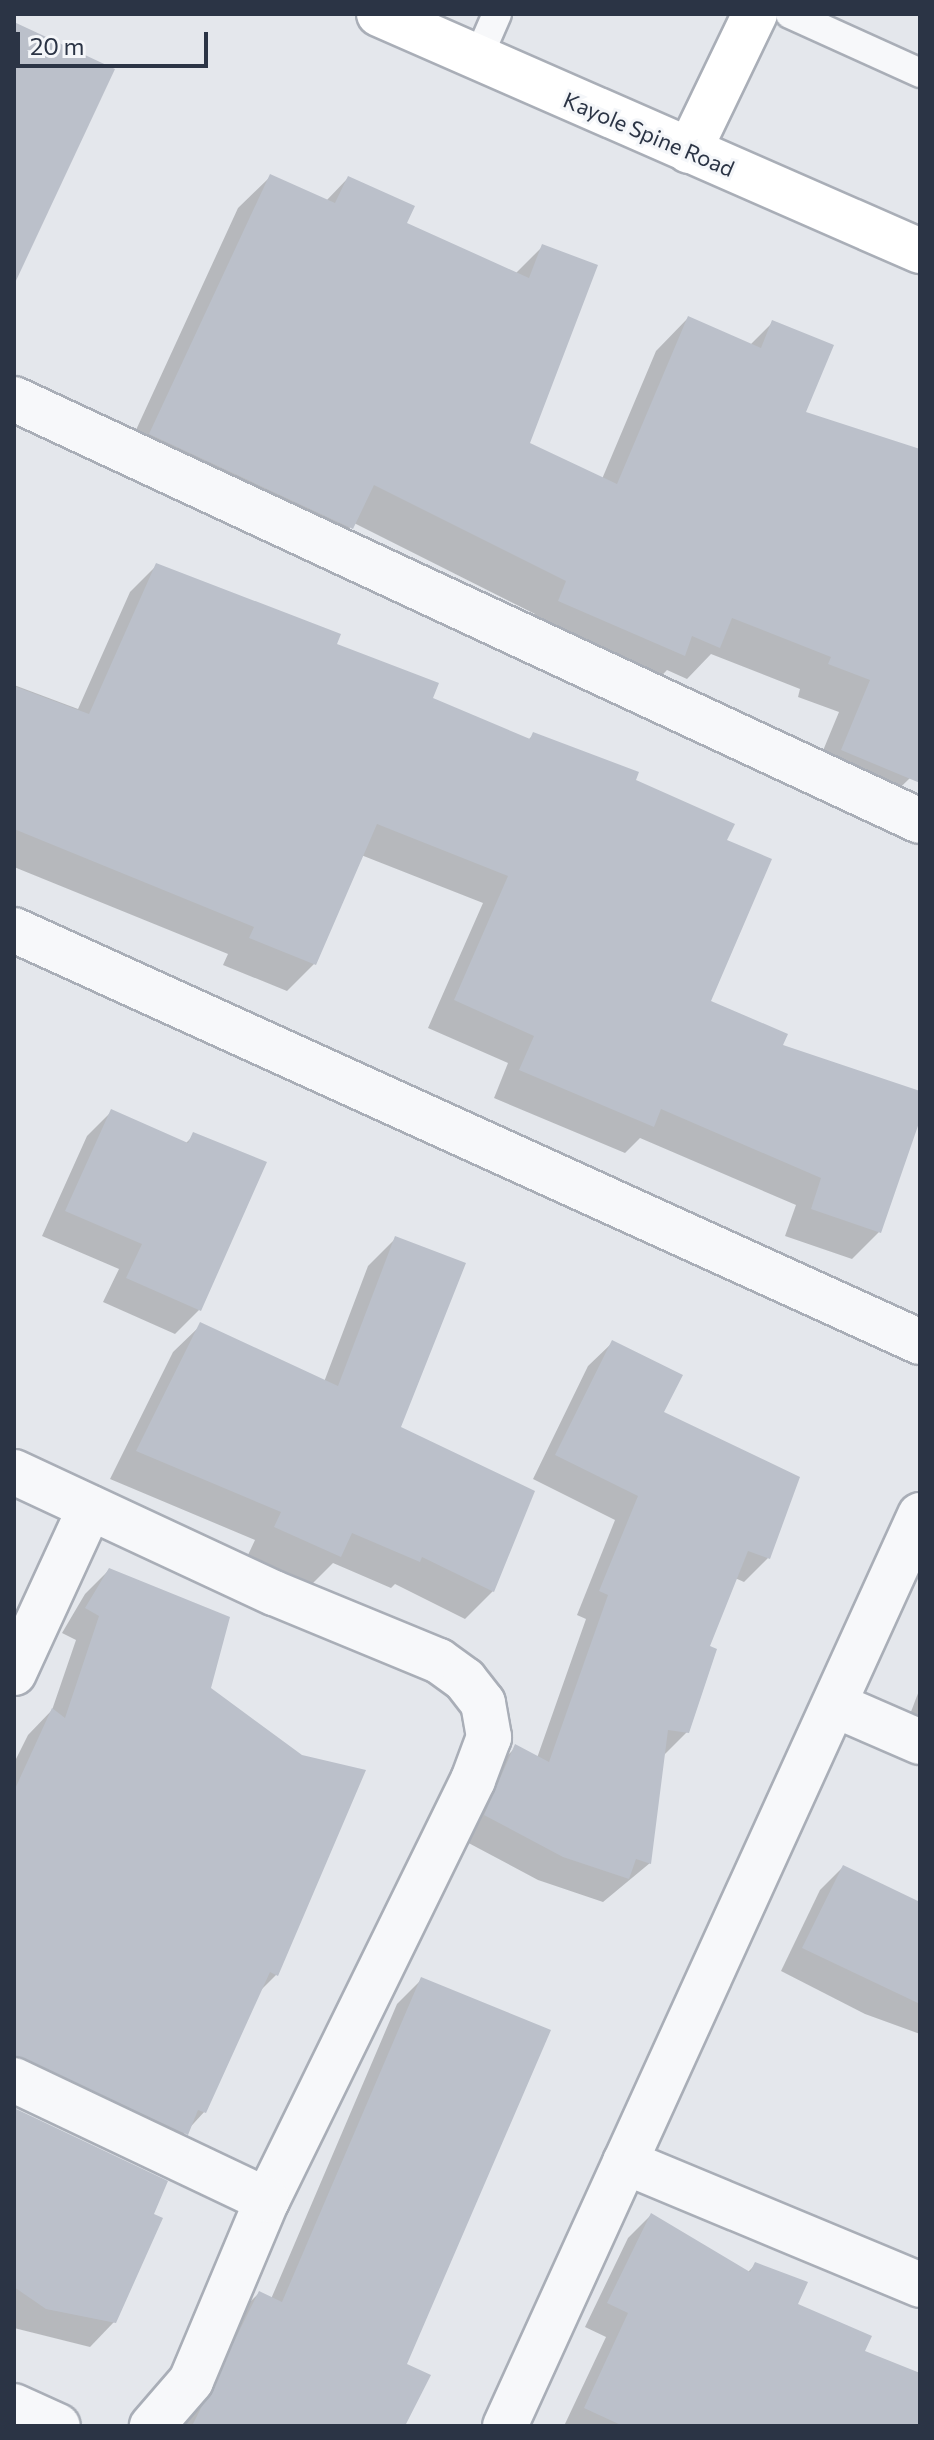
<!DOCTYPE html>
<html>
<head>
<meta charset="utf-8">
<style>
  body { margin:0 }
  #map { position:relative; width:934px; height:2440px; overflow:hidden; background:#e4e7ec; font-family:Commissioner,sans-serif }
  div>[style] { position:absolute }
  .shadow>* { inset:0; background:#0003 }
  .building>* { inset:0; background:#bbc0ca }
  .roads { filter:drop-shadow(2px 0 #a9aeb7) drop-shadow(-2px 0 #a9aeb7) drop-shadow(0 2px #a9aeb7) drop-shadow(0 -2px #a9aeb7) }
  .lane>* { height:28px; margin:-14px; padding:0 14px; transform-origin:14px; border-radius:14px; background:#f7f8fa }
  .street>* { height:44px; margin:-22px; padding:0 22px; transform-origin:22px; border-radius:22px; background:#f7f8fa }
  .secondary>* { height:44px; margin:-22px; padding:0 22px; transform-origin:22px; border-radius:22px; background:#fff }
  span { translate:-50% -50%; white-space:nowrap; text-align:center; line-height:1.15; -webkit-text-stroke:6px #f4f6f9; paint-order:stroke }
  .street-label { font-size:22px; color:#2b3445 }
  .frame { position:absolute; inset:0; border:16px solid #2b3445; pointer-events:none }
  .scale { position:absolute; left:16px; top:32px; width:192px; height:36px; box-sizing:border-box; border:4px solid #2b3445; border-top:0; padding-left:10px; font-size:24px; line-height:28px; white-space:nowrap; color:#2b3445; -webkit-text-stroke:6px #f4f6f9; paint-order:stroke }
</style>
</head>
<body>
<div id="map">
  <div class="shadow">
    <i style="clip-path:polygon(271px 176px,326px 201px,348px 178px,405px 224px,515px 274px,543px 246px,527px 444px,602px 479px,656px 351px,688px 318px,750px 345px,773px 322px,803px 413px,920px 451px,920px 752px,910px 778px,877px 810px,810px 782px,839px 712px,798px 697px,800px 689px,711px 654px,687px 679px,667px 670px,651px 687px,527px 633px,535px 614px,354px 523px,319px 560px,119px 467px,238px 208px)"></i>
    <i style="clip-path:polygon(157px 565px,334px 645px,430px 699px,528px 740px,534px 734px,633px 781px,725px 842px,709px 1002px,781px 1046px,920px 1093px,920px 1115px,879px 1232px,852px 1259px,785px 1236px,796px 1205px,640px 1138px,625px 1153px,494px 1098px,508px 1063px,428px 1028px,483px 903px,361px 855px,314px 964px,287px 991px,223px 965px,228px 954px,14px 867px,14px 685px,78px 709px,130px 592px)"></i>
    <i style="clip-path:polygon(112px 1111px,185px 1144px,194px 1135px,199px 1310px,175px 1334px,103px 1302px,119px 1269px,42px 1236px,87px 1136px)"></i>
    <i style="clip-path:polygon(396px 1238px,398px 1428px,493px 1591px,465px 1619px,395px 1584px,391px 1588px,333px 1563px,312px 1584px,248px 1555px,255px 1540px,110px 1479px,173px 1352px,201px 1325px,324px 1382px,368px 1266px)"></i>
    <i style="clip-path:polygon(612px 1343px,662px 1413px,798px 1478px,768px 1558px,744px 1582px,735px 1578px,707px 1647px,688px 1731px,663px 1756px,650px 1863px,603px 1902px,538px 1880px,461px 1839px,492px 1771px,516px 1747px,537px 1758px,586px 1619px,577px 1615px,615px 1520px,533px 1479px,588px 1366px)"></i>
    <i style="clip-path:polygon(109px 1570px,209px 1689px,277px 1974px,258px 1993px,205px 2111px,162px 2158px,14px 2088px,14px 1763px,28px 1735px,52px 1710px,76px 1640px,62px 1633px,85px 1594px)"></i>
    <i style="clip-path:polygon(920px 1688px,920px 1726px,909px 1717px)"></i>
    <i style="clip-path:polygon(843px 1867px,920px 1904px,920px 2034px,865px 2014px,781px 1971px,820px 1890px)"></i>
    <i style="clip-path:polygon(421px 1980px,403px 2426px,183px 2426px,235px 2317px,259px 2293px,271px 2299px,397px 2004px)"></i>
    <i style="clip-path:polygon(14px 2110px,114px 2322px,90px 2347px,14px 2328px)"></i>
    <i style="clip-path:polygon(651px 2215px,748px 2272px,756px 2264px,795px 2305px,863px 2352px,920px 2377px,920px 2426px,564px 2426px,606px 2337px,585px 2327px,628px 2238px)"></i>
  </div>
  <div class="building">
    <i style="clip-path:polygon(14px 22px,115px 69px,14px 285px)"></i>
    <i style="clip-path:polygon(270px 174px,335px 203px,348px 176px,415px 206px,407px 223px,529px 278px,542px 244px,598px 265px,530px 443px,617px 484px,688px 316px,761px 348px,772px 320px,834px 345px,806px 412px,920px 449px,920px 783px,841px 750px,870px 680px,828px 664px,831px 657px,732px 618px,720px 648px,692px 636px,685px 656px,558px 601px,566px 581px,374px 485px,353px 529px,149px 434px)"></i>
    <i style="clip-path:polygon(156px 563px,341px 634px,337px 644px,439px 683px,433px 698px,530px 739px,533px 732px,639px 772px,636px 780px,735px 824px,727px 840px,772px 859px,711px 1001px,788px 1034px,783px 1045px,920px 1091px,920px 1120px,881px 1233px,811px 1209px,821px 1178px,661px 1109px,654px 1127px,519px 1070px,534px 1036px,454px 1000px,508px 876px,377px 824px,316px 965px,249px 938px,254px 927px,14px 829px,14px 686px,89px 714px)"></i>
    <i style="clip-path:polygon(111px 1109px,188px 1143px,193px 1132px,267px 1162px,201px 1311px,126px 1278px,142px 1244px,65px 1211px)"></i>
    <i style="clip-path:polygon(395px 1236px,466px 1263px,401px 1427px,535px 1491px,494px 1592px,422px 1557px,420px 1562px,352px 1533px,341px 1557px,274px 1527px,281px 1512px,136px 1451px,200px 1322px,338px 1386px)"></i>
    <i style="clip-path:polygon(612px 1340px,683px 1375px,664px 1412px,800px 1477px,770px 1559px,748px 1551px,710px 1646px,717px 1649px,689px 1733px,668px 1730px,651px 1864px,636px 1859px,629px 1879px,563px 1857px,484px 1815px,515px 1744px,549px 1762px,608px 1595px,599px 1591px,638px 1496px,555px 1455px)"></i>
    <i style="clip-path:polygon(109px 1568px,230px 1617px,211px 1688px,302px 1755px,366px 1770px,278px 1976px,270px 1972px,206px 2113px,198px 2110px,188px 2135px,14px 2055px,14px 1791px,52px 1708px,65px 1718px,99px 1616px,85px 1608px)"></i>
    <i style="clip-path:polygon(843px 1865px,920px 1902px,920px 2004px,802px 1948px)"></i>
    <i style="clip-path:polygon(421px 1977px,551px 2030px,407px 2364px,431px 2375px,405px 2426px,192px 2426px,259px 2291px,282px 2302px)"></i>
    <i style="clip-path:polygon(14px 2108px,168px 2181px,154px 2214px,163px 2218px,116px 2323px,46px 2309px,14px 2287px)"></i>
    <i style="clip-path:polygon(651px 2213px,750px 2272px,755px 2262px,808px 2282px,798px 2304px,872px 2336px,865px 2351px,920px 2373px,920px 2426px,623px 2426px,584px 2408px,628px 2313px,607px 2303px)"></i>
  </div>
  <div class="roads">
    <div class="lane">
      <i style="left:790px;top:14px;width:143px;rotate:24.4deg"></i>
      <i style="left:477px;top:60px;width:50px;rotate:-66.5deg"></i>
    </div>
    <div class="street">
      <i style="left:14px;top:399px;width:999px;rotate:24.98deg"></i>
      <i style="left:14px;top:930px;width:995px;rotate:24.45deg"></i>
      <i style="left:14px;top:1472px;width:287px;rotate:25deg"></i>
      <i style="left:274px;top:1593px;width:178px;rotate:22.4deg"></i>
      <i style="left:439px;top:1661px;width:32px;rotate:36deg"></i>
      <i style="left:465px;top:1680px;width:29px;rotate:52deg"></i>
      <i style="left:483px;top:1703px;width:35px;rotate:80deg"></i>
      <i style="left:489px;top:1737px;width:46px;rotate:110.4deg"></i>
      <i style="left:473px;top:1780px;width:468px;rotate:116.1deg"></i>
      <i style="left:267px;top:2200px;width:196px;rotate:112.8deg"></i>
      <i style="left:191px;top:2381px;width:60px;rotate:130.9deg"></i>
      <i style="left:14px;top:1673px;width:182px;rotate:-65.3deg"></i>
      <i style="left:835px;top:1705px;width:93px;rotate:23.5deg"></i>
      <i style="left:14px;top:2080px;width:280px;rotate:25.4deg"></i>
      <i style="left:625px;top:2162px;width:320px;rotate:22.6deg"></i>
      <i style="left:14px;top:2406px;width:48px;rotate:24.4deg"></i>
      <i style="left:505px;top:2426px;width:1001px;rotate:-65.51deg"></i>
    </div>
    <div class="secondary">
      <i style="left:379px;top:14px;width:591px;rotate:23.66deg"></i>
      <i style="left:689px;top:151px;width:152px;rotate:-64.3deg"></i>
    </div>
  </div>
  <div class="street-label">
    <span style="left:649px;top:134px;rotate:23deg">Kayole Spine Road</span>
  </div>
  <div class="frame"></div>
  <div class="scale">20 m</div>
</div>
</body>
</html>
